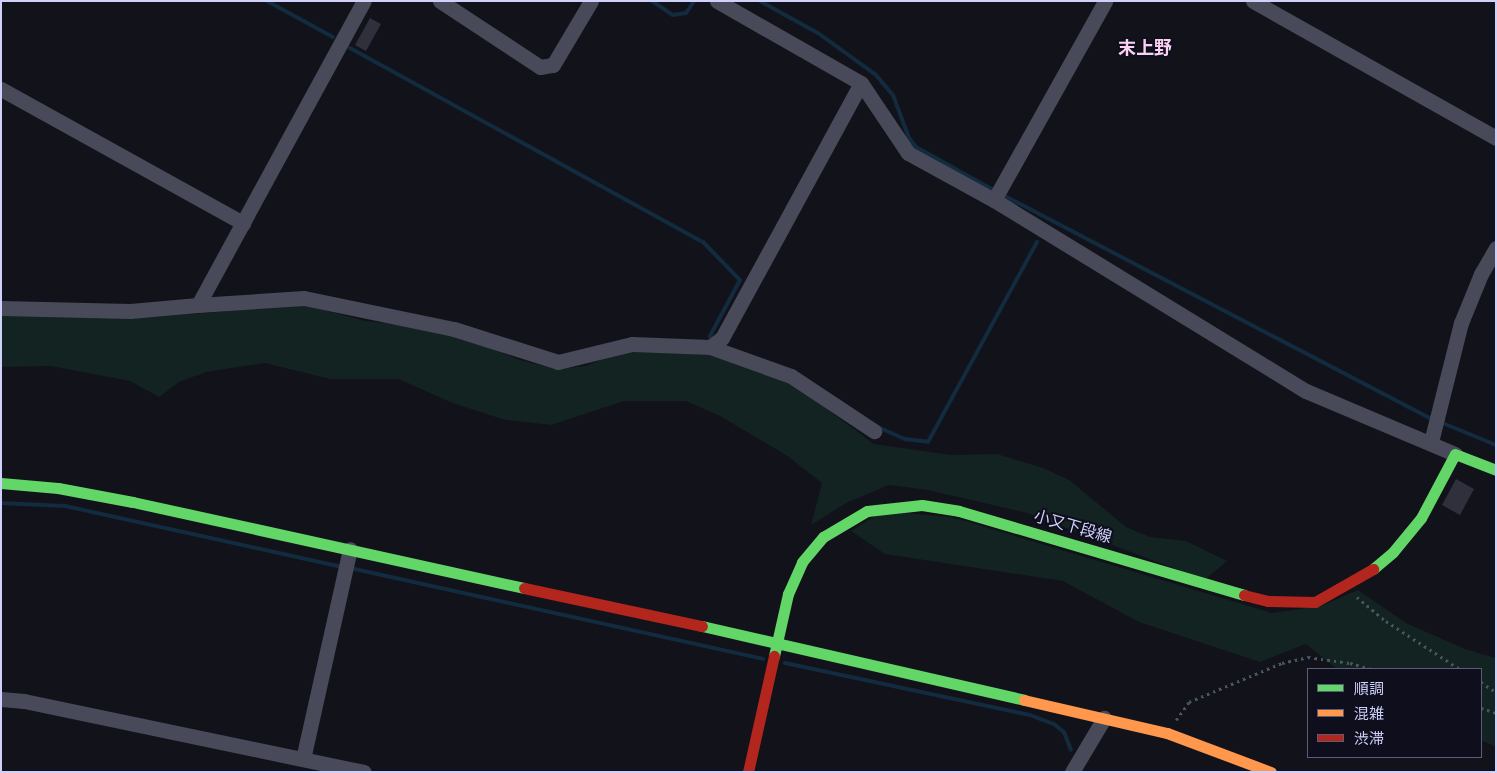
<!DOCTYPE html>
<html>
<head>
<meta charset="utf-8">
<style>
  body { margin:0 }
  #map { position:relative; width:1497px; height:773px; overflow:hidden; background:#12121a; font-family:"Archivo Narrow","Noto Sans JP",sans-serif }
  div>[style] { position:absolute }
  .green>* { inset:0; background:#122322 }
  .stream>* { height:4px; margin:-2px; padding:0 2px; transform-origin:2px; border-radius:2px; background:#122b3e }
  .building>* { inset:0; background:#302f3c }
  .path>* { height:2.5px; margin-top:-1.25px; transform-origin:0; background:repeating-linear-gradient(90deg,#48565e 0 2.5px,transparent 0 6.5px) }
  .street>* { height:15px; margin:-7.5px; padding:0 7.5px; transform-origin:7.5px; border-radius:7.5px; background:#484959 }
  .fast>* { height:11px; margin:-5.5px; padding:0 5.5px; transform-origin:5.5px; border-radius:5.5px; background:#63d668 }
  .slow>* { height:11px; margin:-5.5px; padding:0 5.5px; transform-origin:5.5px; border-radius:5.5px; background:#ff974d }
  .jam>* { height:11px; margin:-5.5px; padding:0 5.5px; transform-origin:5.5px; border-radius:5.5px; background:#b3261e }
  span { translate:-50% -50%; white-space:nowrap; text-align:center; line-height:1.15; -webkit-text-stroke:4px #0e0e1d; paint-order:stroke }
  .street-label { font-size:16px; color:#cfd1fa }
  .neighbourhood-label { font-size:18px; color:#fad1f2; font-weight:700 }
  .frame { position:absolute; inset:0; border:2px solid #cfd1fa; pointer-events:none }
  .legend { position:absolute; left:1307px; top:668px; width:175px; height:90px; box-sizing:border-box; background:#0e0e1d; border:1px solid #5b5c75; margin:0; padding:6px 9px; list-style:none; font-size:15px; color:#cfd1fa }
  .legend li { display:flex; align-items:center; gap:10px; height:25px }
  .legend b { width:25px; border:1px solid #5b5c75 }
</style>
</head>
<body>
<div id="map">
  <div class="green">
    <i style="clip-path:polygon(306px 305px,365px 321px,417px 326px,458px 335px,520px 360px,556px 369px,586px 366px,622px 351px,714px 355px,790px 382px,874px 444px,951px 455px,997px 454px,1043px 468px,1069px 480px,1126px 527px,1150px 537px,1186px 541px,1227px 561px,1205px 580px,1027px 513px,928px 490px,889px 485px,846px 503px,811px 525px,822px 483px,786px 455px,720px 416px,686px 401px,624px 401px,551px 425px,505px 420px,450px 402px,399px 379px,330px 379px,265px 363px,206px 372px,179px 382px,159px 397px,130px 381px,51px 366px,1px 367px,1px 314px,153px 317px)"></i>
    <i style="clip-path:polygon(905px 513px,952px 517px,1272px 613px,1321px 606px,1358px 590px,1406px 623px,1465px 649px,1496px 658px,1496px 747px,1481px 740px,1481px 669px,1337px 669px,1306px 644px,1260px 662px,1139px 622px,1063px 581px,885px 554px,851px 531px,875px 516px)"></i>
  </div>
  <div class="stream">
    <i style="left:267px;top:1px;width:75px;rotate:28.6deg"></i>
    <i style="left:652px;top:1px;width:25px;rotate:34deg"></i>
    <i style="left:673px;top:15px;width:13px;rotate:-9deg"></i>
    <i style="left:686px;top:13px;width:14px;rotate:-56deg"></i>
    <i style="left:760px;top:1px;width:66px;rotate:28.9deg"></i>
    <i style="left:818px;top:33px;width:72px;rotate:35.9deg"></i>
    <i style="left:876px;top:75px;width:26px;rotate:50deg"></i>
    <i style="left:893px;top:95px;width:46px;rotate:69.6deg"></i>
    <i style="left:909px;top:138px;width:11px;rotate:52deg"></i>
    <i style="left:916px;top:147px;width:90px;rotate:29.1deg"></i>
    <i style="left:350px;top:48px;width:403px;rotate:28.8deg"></i>
    <i style="left:703px;top:242px;width:53px;rotate:45.8deg"></i>
    <i style="left:740px;top:280px;width:64px;rotate:118.2deg"></i>
    <i style="left:1001px;top:194px;width:488px;rotate:27.6deg"></i>
    <i style="left:1440px;top:422px;width:61px;rotate:22.3deg"></i>
    <i style="left:878px;top:427px;width:30px;rotate:24deg"></i>
    <i style="left:905px;top:439px;width:23px;rotate:7deg"></i>
    <i style="left:928px;top:442px;width:228px;rotate:-61.4deg"></i>
    <i style="left:1px;top:503px;width:64px;rotate:2.7deg"></i>
    <i style="left:65px;top:506px;width:285px;rotate:12.4deg"></i>
    <i style="left:350px;top:568px;width:423px;rotate:12.4deg"></i>
    <i style="left:785px;top:663px;width:250px;rotate:12deg"></i>
    <i style="left:1030px;top:715px;width:26px;rotate:21deg"></i>
    <i style="left:1054px;top:724px;width:13px;rotate:39deg"></i>
    <i style="left:1064px;top:732px;width:19px;rotate:69deg"></i>
  </div>
  <div class="building">
    <i style="clip-path:polygon(370px 18px,381px 24px,366px 51px,355px 45px)"></i>
    <i style="clip-path:polygon(1456px 479px,1474px 489px,1460px 515px,1442px 505px)"></i>
  </div>
  <div class="path">
    <i style="left:1357px;top:597px;width:38px;rotate:40deg"></i>
    <i style="left:1386px;top:621px;width:88px;rotate:33deg"></i>
    <i style="left:1481px;top:682px;width:18px;rotate:34deg"></i>
    <i style="left:1481px;top:708px;width:16px;rotate:18deg"></i>
    <i style="left:1176px;top:720px;width:22px;rotate:-54deg"></i>
    <i style="left:1189px;top:702px;width:101px;rotate:-22.8deg"></i>
    <i style="left:1282px;top:663px;width:27px;rotate:-13deg"></i>
    <i style="left:1308px;top:657px;width:42px;rotate:8.1deg"></i>
    <i style="left:1350px;top:663px;width:22px;rotate:16deg"></i>
  </div>
  <div class="street">
    <i style="left:440px;top:1px;width:120px;rotate:33.4deg"></i>
    <i style="left:540px;top:67px;width:13px;rotate:-9deg"></i>
    <i style="left:553px;top:65px;width:74px;rotate:-59.3deg"></i>
    <i style="left:717px;top:1px;width:166px;rotate:29.7deg"></i>
    <i style="left:861px;top:83px;width:84px;rotate:56.1deg"></i>
    <i style="left:908px;top:153px;width:98px;rotate:28.7deg"></i>
    <i style="left:994px;top:200px;width:366px;rotate:31.5deg"></i>
    <i style="left:1306px;top:391px;width:162px;rotate:22.9deg"></i>
    <i style="left:1253px;top:1px;width:279px;rotate:29.4deg"></i>
    <i style="left:1px;top:89px;width:277px;rotate:29deg"></i>
    <i style="left:994px;top:200px;width:228px;rotate:-60.8deg"></i>
    <i style="left:198px;top:305px;width:106px;rotate:-3.8deg"></i>
    <i style="left:304px;top:298px;width:153px;rotate:11.7deg"></i>
    <i style="left:454px;top:329px;width:109px;rotate:17.6deg"></i>
    <i style="left:558px;top:362px;width:76px;rotate:-13.7deg"></i>
    <i style="left:632px;top:344px;width:78px;rotate:2.2deg"></i>
    <i style="left:710px;top:347px;width:15px;rotate:-37deg"></i>
    <i style="left:722px;top:338px;width:290px;rotate:-61.4deg"></i>
    <i style="left:1px;top:308px;width:129px;rotate:1.3deg"></i>
    <i style="left:130px;top:311px;width:68px;rotate:-5deg"></i>
    <i style="left:198px;top:305px;width:346px;rotate:-61.4deg"></i>
    <i style="left:710px;top:347px;width:86px;rotate:19.7deg"></i>
    <i style="left:791px;top:376px;width:100px;rotate:33.5deg"></i>
    <i style="left:1431px;top:442px;width:123px;rotate:-75.9deg"></i>
    <i style="left:1461px;top:323px;width:53px;rotate:-67.8deg"></i>
    <i style="left:1481px;top:274px;width:30px;rotate:-60deg"></i>
    <i style="left:1px;top:699px;width:23px;rotate:5deg"></i>
    <i style="left:24px;top:701px;width:347px;rotate:11.8deg"></i>
    <i style="left:303px;top:759px;width:215px;rotate:-77.4deg"></i>
    <i style="left:1072px;top:772px;width:63px;rotate:-59.3deg"></i>
  </div>
  <div class="fast">
    <i style="left:1px;top:483px;width:57px;rotate:5deg"></i>
    <i style="left:58px;top:488px;width:76px;rotate:10.6deg"></i>
    <i style="left:133px;top:502px;width:400px;rotate:12.4deg"></i>
    <i style="left:1373px;top:569px;width:26px;rotate:-40deg"></i>
    <i style="left:1393px;top:552px;width:44px;rotate:-50.5deg"></i>
    <i style="left:1421px;top:518px;width:72px;rotate:-62deg"></i>
    <i style="left:1455px;top:454px;width:44px;rotate:21.3deg"></i>
    <i style="left:702px;top:626px;width:330px;rotate:12.9deg"></i>
    <i style="left:774px;top:656px;width:64px;rotate:-77.3deg"></i>
    <i style="left:788px;top:594px;width:35px;rotate:-66deg"></i>
    <i style="left:802px;top:562px;width:33px;rotate:-50deg"></i>
    <i style="left:823px;top:537px;width:51px;rotate:-30.6deg"></i>
    <i style="left:867px;top:511px;width:55px;rotate:-6.2deg"></i>
    <i style="left:922px;top:505px;width:37px;rotate:9deg"></i>
    <i style="left:959px;top:511px;width:297px;rotate:16.4deg"></i>
  </div>
  <div class="slow">
    <i style="left:1024px;top:700px;width:147px;rotate:13deg"></i>
    <i style="left:1167px;top:733px;width:111px;rotate:20.6deg"></i>
  </div>
  <div class="jam">
    <i style="left:524px;top:588px;width:182px;rotate:12.1deg"></i>
    <i style="left:1244px;top:595px;width:25px;rotate:14deg"></i>
    <i style="left:1268px;top:601px;width:47px;rotate:1.2deg"></i>
    <i style="left:1315px;top:602px;width:67px;rotate:-29.6deg"></i>
    <i style="left:748px;top:772px;width:119px;rotate:-77.4deg"></i>
  </div>
  <div class="street-label">
    <span style="left:1073px;top:526px;rotate:16deg">小又下段線</span>
  </div>
  <div class="neighbourhood-label">
    <span style="left:1145px;top:48px">末上野</span>
  </div>
  <div class="frame"></div>
  <ul class="legend">
  <li><b style="height:6px;background:#63d668"></b>順調</li>
  <li><b style="height:6px;background:#ff974d"></b>混雑</li>
  <li><b style="height:6px;background:#b3261e"></b>渋滞</li>
  </ul>
</div>
</body>
</html>
